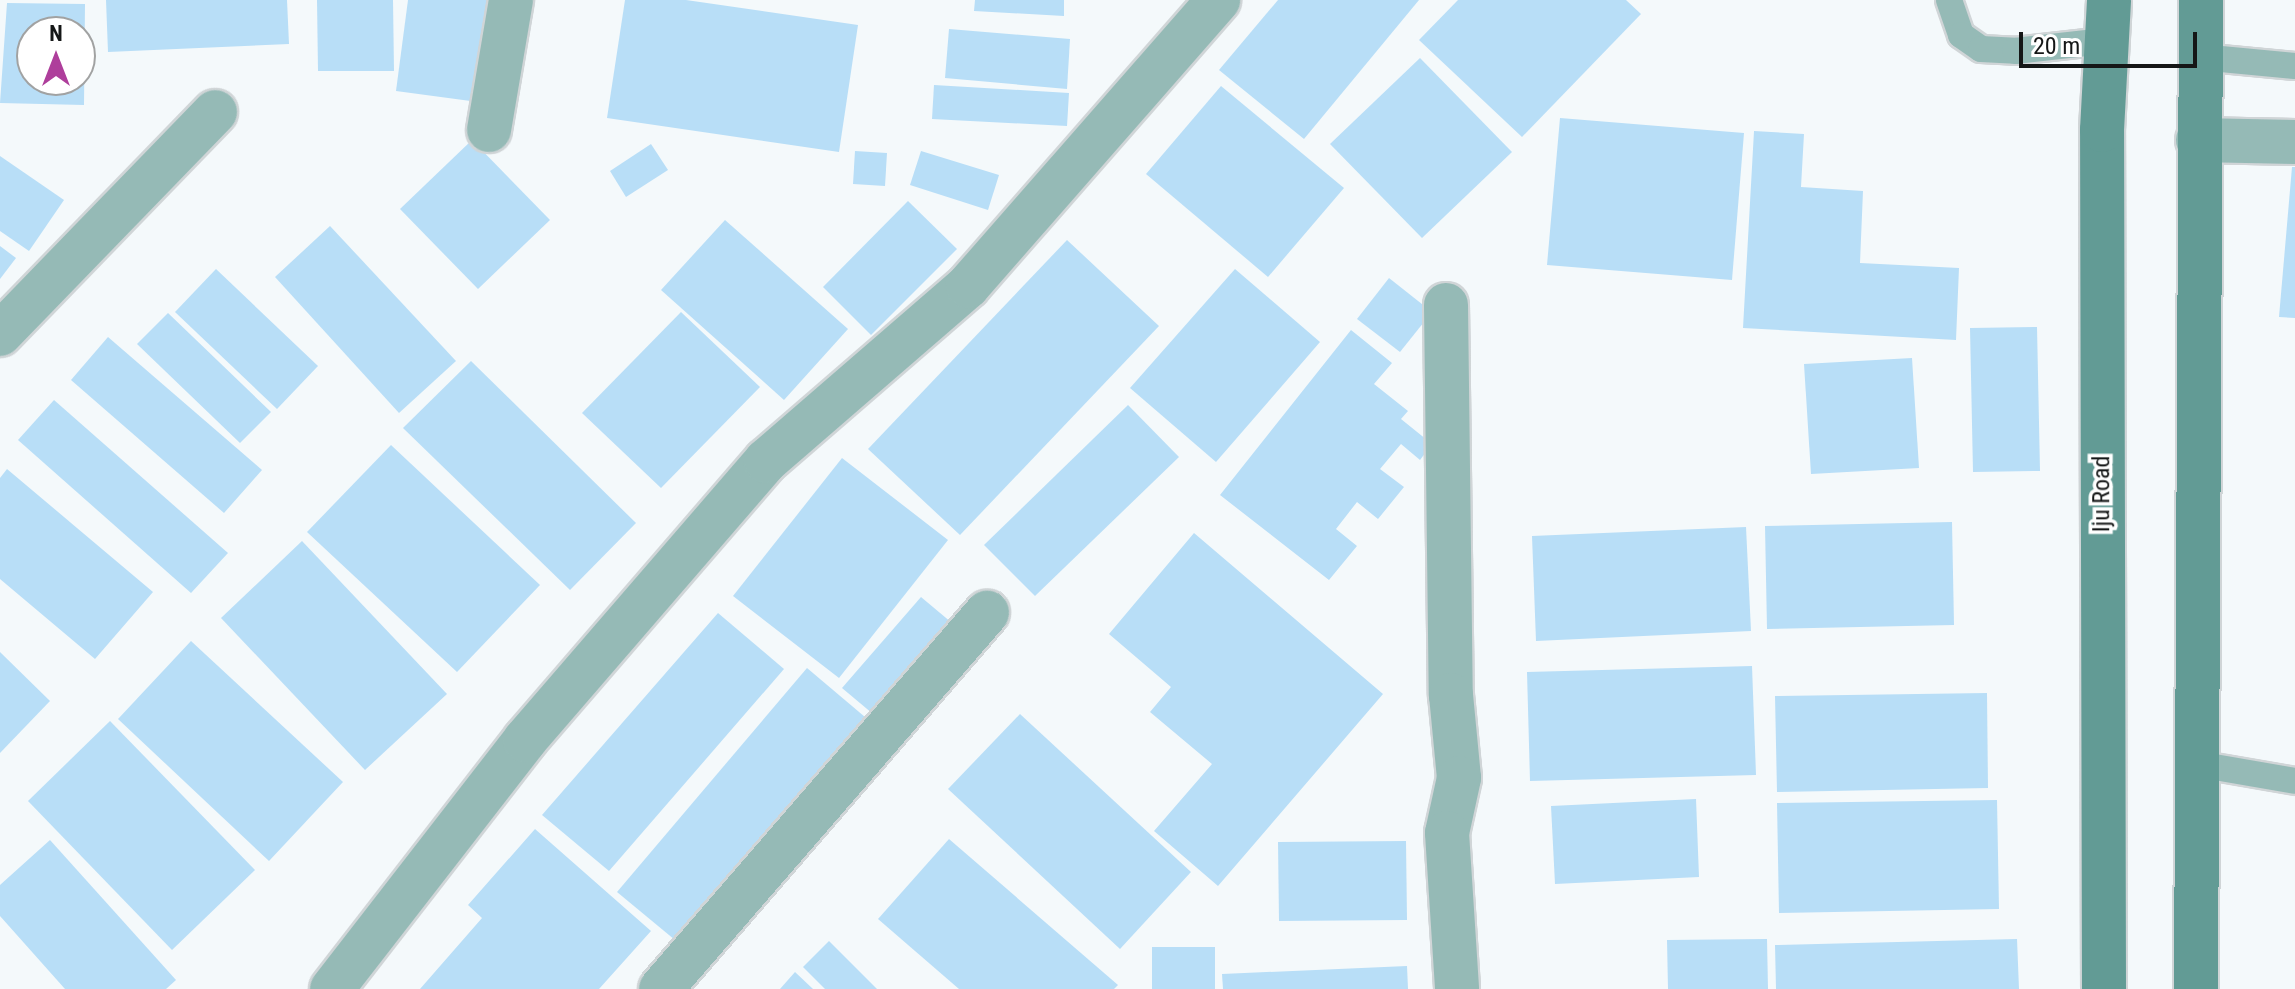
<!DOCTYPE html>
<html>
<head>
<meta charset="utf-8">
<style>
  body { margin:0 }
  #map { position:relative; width:2295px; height:989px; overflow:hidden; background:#f4f9fb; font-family:"Roboto Condensed",sans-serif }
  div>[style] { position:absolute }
  .building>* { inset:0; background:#b8def7 }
  .roads { filter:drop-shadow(2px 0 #d0d5d7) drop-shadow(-2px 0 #d0d5d7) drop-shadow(0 2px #d0d5d7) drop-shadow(0 -2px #d0d5d7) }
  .service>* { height:26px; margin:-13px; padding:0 13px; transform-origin:13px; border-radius:13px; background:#95bab6 }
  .minor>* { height:44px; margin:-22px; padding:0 22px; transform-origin:22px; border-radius:22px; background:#95bab6 }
  .secondary>* { height:44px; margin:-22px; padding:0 22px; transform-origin:22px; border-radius:22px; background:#629b95 }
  span { translate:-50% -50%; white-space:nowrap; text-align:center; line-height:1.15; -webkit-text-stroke:7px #fff; paint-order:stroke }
  .street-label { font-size:24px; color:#151717 }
  .north { position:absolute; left:16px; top:16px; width:80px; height:80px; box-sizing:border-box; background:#fff; border:2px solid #a1a2a2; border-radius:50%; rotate:0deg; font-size:22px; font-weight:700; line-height:32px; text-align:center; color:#151717 }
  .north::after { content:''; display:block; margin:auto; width:28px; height:36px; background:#ae3e9b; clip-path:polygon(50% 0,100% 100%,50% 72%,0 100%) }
  .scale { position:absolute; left:2019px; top:32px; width:178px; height:36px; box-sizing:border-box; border:4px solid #151717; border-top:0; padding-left:10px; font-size:24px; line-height:28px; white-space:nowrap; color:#151717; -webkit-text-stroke:6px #fff; paint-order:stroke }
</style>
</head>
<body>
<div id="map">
  <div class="building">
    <i style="clip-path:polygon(106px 0,287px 0,289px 44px,108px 52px)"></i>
    <i style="clip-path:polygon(317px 0,393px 0,394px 71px,318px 71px)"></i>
    <i style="clip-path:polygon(408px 0,491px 0,478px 102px,396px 91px)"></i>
    <i style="clip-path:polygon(625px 0,686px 0,858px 25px,839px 152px,607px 118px)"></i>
    <i style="clip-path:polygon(975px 0,1064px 0,1064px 16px,974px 11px)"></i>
    <i style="clip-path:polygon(1278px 0,1419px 0,1304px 139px,1219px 70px)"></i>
    <i style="clip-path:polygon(1458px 0,1626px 0,1641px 14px,1522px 137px,1419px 40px)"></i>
    <i style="clip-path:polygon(evenodd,7px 3px,85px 4px,84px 105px,0 103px,7px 3px,32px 32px,80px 32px,80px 80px,32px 80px,32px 32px)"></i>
    <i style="clip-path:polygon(949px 29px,1070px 39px,1067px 89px,945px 78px)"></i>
    <i style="clip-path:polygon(1420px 58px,1512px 152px,1422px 238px,1330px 144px)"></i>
    <i style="clip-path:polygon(934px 85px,1069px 93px,1067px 126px,932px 119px)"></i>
    <i style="clip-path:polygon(1221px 86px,1344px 188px,1268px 277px,1146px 174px)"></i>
    <i style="clip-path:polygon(1560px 118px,1744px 133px,1732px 280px,1547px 265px)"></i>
    <i style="clip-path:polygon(1754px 131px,1804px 134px,1801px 187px,1863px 191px,1860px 263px,1959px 268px,1956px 340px,1743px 328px)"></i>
    <i style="clip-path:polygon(472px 140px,550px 220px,478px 289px,400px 209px)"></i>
    <i style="clip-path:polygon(651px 144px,668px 170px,626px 197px,610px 171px)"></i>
    <i style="clip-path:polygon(855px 151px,887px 153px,885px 186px,853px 184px)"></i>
    <i style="clip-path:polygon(921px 151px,999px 175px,988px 210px,910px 185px)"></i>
    <i style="clip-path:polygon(0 156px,64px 200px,29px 251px,0 231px)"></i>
    <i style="clip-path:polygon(2292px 167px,2295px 167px,2295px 318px,2279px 317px)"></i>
    <i style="clip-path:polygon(908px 201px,957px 249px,871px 335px,823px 287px)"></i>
    <i style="clip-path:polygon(725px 220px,848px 329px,784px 400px,661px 290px)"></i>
    <i style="clip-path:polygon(330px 226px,456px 361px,399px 413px,275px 277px)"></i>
    <i style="clip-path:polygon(1067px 240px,1159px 326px,960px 535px,868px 449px)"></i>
    <i style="clip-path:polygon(0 246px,16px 258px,0 279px)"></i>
    <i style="clip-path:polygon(216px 269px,318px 366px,277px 409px,175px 312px)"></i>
    <i style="clip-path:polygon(1235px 269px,1320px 342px,1216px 462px,1130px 388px)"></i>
    <i style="clip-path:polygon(1389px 278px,1432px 312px,1400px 352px,1357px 319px)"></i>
    <i style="clip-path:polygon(681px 312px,760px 387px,661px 488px,582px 413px)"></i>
    <i style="clip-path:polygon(168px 313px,271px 412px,240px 443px,137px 344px)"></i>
    <i style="clip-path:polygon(2037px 327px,2040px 471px,1973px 472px,1970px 328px)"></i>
    <i style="clip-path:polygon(1351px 330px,1392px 363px,1374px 384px,1408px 411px,1401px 419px,1432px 444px,1420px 460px,1401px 444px,1380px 469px,1404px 487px,1378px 519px,1357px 502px,1336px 529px,1357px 546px,1329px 580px,1220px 495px)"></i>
    <i style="clip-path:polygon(108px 337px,262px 470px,224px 513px,71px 380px)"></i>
    <i style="clip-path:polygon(1912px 358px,1919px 468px,1811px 474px,1804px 364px)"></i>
    <i style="clip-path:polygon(471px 361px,636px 523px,570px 590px,403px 428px)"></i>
    <i style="clip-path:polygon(54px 400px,228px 553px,191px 593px,18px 440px)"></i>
    <i style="clip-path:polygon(1128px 405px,1179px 457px,1035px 596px,984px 545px)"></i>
    <i style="clip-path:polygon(391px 445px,540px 585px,457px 672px,307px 532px)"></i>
    <i style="clip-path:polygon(842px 458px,948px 540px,839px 678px,733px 596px)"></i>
    <i style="clip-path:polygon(7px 469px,153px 592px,95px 659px,0 579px,0 478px)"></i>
    <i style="clip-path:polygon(1952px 522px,1954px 625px,1767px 629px,1765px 526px)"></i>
    <i style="clip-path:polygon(1746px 527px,1751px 631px,1536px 641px,1532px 536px)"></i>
    <i style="clip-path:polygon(1194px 533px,1383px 694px,1218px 886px,1154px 831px,1212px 764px,1150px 712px,1171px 687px,1109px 634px)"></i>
    <i style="clip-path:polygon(302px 541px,447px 694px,365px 770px,221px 618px)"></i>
    <i style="clip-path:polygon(921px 597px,958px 628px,879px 719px,842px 688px)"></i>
    <i style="clip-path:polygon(718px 613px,784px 669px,609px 871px,542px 815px)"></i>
    <i style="clip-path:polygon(191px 641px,343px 782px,269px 861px,118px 719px)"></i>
    <i style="clip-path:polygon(0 652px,50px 701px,0 753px)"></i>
    <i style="clip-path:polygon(1752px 666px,1756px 775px,1530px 781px,1527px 672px)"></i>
    <i style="clip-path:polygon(807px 668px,865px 717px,675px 940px,617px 892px)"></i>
    <i style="clip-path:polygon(1987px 693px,1988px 788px,1777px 792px,1775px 696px)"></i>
    <i style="clip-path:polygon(1020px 714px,1191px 872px,1120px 949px,948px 789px)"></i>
    <i style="clip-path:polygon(110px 721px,255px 870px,172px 950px,28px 801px)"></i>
    <i style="clip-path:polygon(1696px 799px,1699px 877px,1555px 884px,1551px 806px)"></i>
    <i style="clip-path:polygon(1997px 800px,1999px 909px,1779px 913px,1777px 803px)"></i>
    <i style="clip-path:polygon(535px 829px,651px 931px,599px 989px,420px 989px,482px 918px,468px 905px)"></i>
    <i style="clip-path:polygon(949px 839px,1118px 985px,1114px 989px,959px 989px,878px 919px)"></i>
    <i style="clip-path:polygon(50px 840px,176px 980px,166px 989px,65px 989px,0 916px,0 885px)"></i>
    <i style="clip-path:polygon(1406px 841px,1407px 920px,1279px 921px,1278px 842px)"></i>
    <i style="clip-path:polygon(1767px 939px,1768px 989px,1668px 989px,1667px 940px)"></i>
    <i style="clip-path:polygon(2017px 939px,2019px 989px,1776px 989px,1775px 945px)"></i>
    <i style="clip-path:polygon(829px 941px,877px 989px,825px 989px,803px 967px)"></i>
    <i style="clip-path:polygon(1152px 947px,1215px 947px,1215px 989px,1152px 989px)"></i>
    <i style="clip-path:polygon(1407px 966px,1408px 989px,1223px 989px,1222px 974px)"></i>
    <i style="clip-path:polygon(795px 972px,813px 989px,780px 989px)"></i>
  </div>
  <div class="roads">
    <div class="service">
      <i style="left:1949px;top:0;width:37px;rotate:71deg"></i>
      <i style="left:1961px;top:35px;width:24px;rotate:35deg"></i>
      <i style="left:1981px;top:49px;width:34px;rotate:3deg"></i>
      <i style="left:2015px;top:51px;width:90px;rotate:-6.4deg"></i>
      <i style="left:2200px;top:57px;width:95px;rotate:5.4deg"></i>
      <i style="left:2197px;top:764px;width:99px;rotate:9.8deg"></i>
    </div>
    <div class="minor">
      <i style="left:489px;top:130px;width:132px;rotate:-80.4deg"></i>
      <i style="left:2198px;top:140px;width:97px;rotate:1.2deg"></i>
      <i style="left:1446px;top:305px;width:390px;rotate:89.3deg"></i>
      <i style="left:1451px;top:695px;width:83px;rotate:84.5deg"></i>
      <i style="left:1459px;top:778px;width:56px;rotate:102.3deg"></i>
      <i style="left:1447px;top:833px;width:156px;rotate:86.3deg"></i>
      <i style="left:0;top:334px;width:309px;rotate:-45.9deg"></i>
      <i style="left:332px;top:989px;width:315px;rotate:-52.2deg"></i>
      <i style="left:525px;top:740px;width:369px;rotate:-49.2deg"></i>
      <i style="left:766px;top:461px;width:267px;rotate:-40.9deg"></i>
      <i style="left:968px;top:286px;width:380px;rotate:-48.8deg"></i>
      <i style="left:661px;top:989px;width:498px;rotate:-49.1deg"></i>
    </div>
    <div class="secondary">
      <i style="left:2104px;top:989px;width:859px;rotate:-90.13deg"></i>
      <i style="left:2102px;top:130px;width:130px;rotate:-86.9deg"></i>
      <i style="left:2196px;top:989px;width:989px;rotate:-89.71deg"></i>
    </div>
  </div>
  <div class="street-label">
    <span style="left:2102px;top:494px;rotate:-90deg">Iju Road</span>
  </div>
  <div class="north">N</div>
  <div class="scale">20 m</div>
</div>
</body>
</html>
